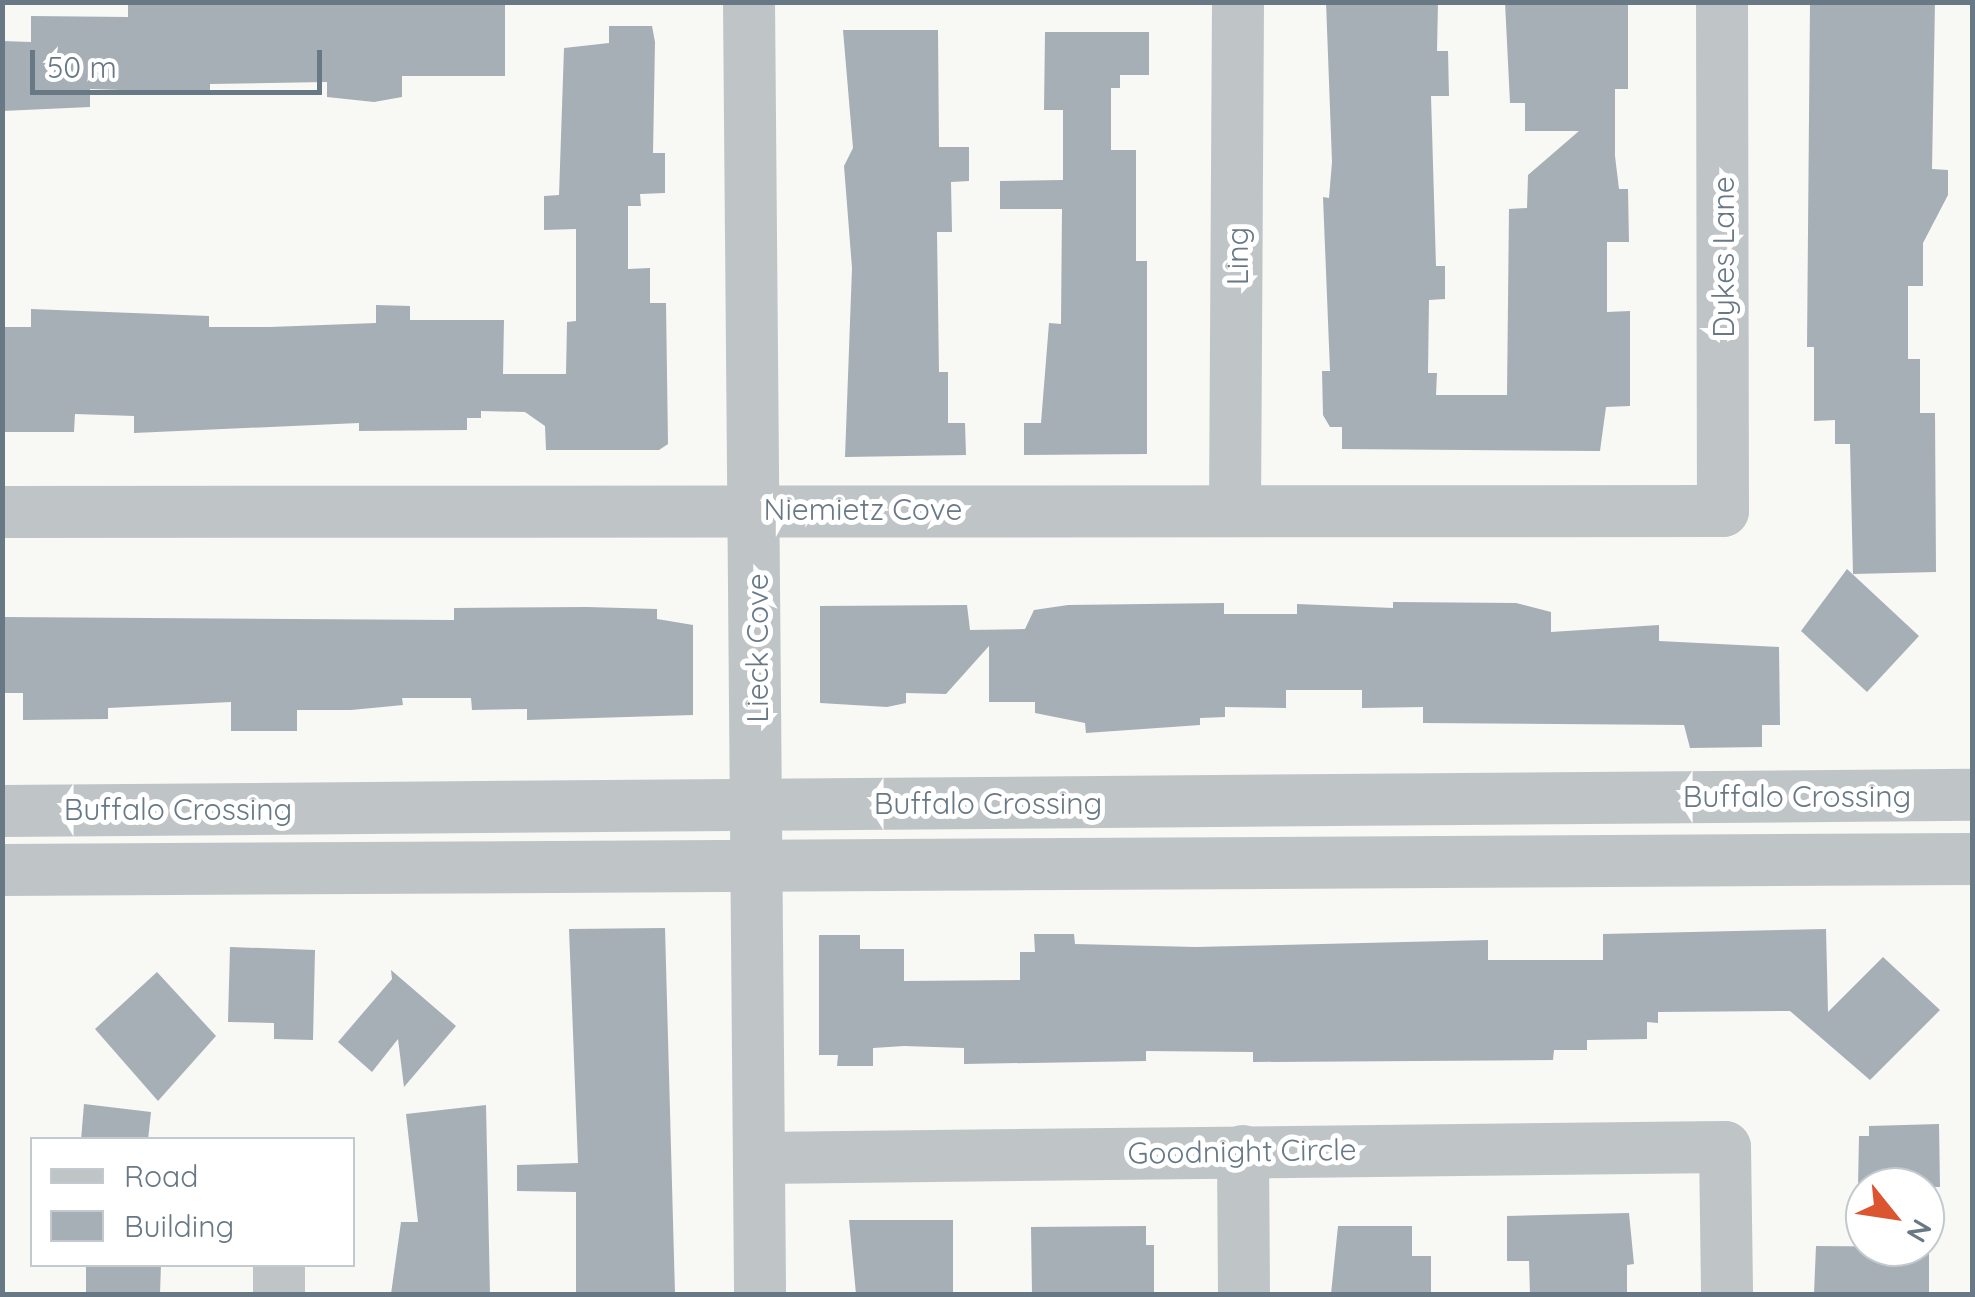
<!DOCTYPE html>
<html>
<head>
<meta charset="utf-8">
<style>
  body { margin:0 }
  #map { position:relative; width:1975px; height:1297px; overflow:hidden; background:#f8f8f5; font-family:Quicksand,sans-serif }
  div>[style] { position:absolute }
  .building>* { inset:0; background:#a6afb5 }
  .minor>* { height:52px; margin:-26px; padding:0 26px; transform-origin:26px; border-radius:26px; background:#bfc4c7 }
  span { translate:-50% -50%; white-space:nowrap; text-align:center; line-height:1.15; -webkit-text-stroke:10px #fff; paint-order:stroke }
  .street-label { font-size:30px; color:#687985 }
  .frame { position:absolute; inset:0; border:5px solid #687985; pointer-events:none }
  .legend { position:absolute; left:30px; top:1137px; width:325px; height:130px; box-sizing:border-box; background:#fff; border:2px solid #c3c9ce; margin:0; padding:12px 18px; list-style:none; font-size:30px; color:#687985 }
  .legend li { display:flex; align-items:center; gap:20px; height:50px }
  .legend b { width:50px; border:2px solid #c3c9ce }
  .north { position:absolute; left:1845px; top:1167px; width:100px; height:100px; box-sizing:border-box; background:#fff; border:2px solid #c3c9ce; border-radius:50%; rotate:120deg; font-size:28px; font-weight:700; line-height:40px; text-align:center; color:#687985 }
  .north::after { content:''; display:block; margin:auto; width:35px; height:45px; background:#dc5531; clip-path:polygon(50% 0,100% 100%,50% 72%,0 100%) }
  .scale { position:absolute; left:30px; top:50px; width:292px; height:45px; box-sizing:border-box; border:5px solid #687985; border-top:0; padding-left:12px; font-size:30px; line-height:35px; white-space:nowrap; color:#687985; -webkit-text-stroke:8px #fff; paint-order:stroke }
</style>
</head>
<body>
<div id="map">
  <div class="building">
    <i style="clip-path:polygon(128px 2px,505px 2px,505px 76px,402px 76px,402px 97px,374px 102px,327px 97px,327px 82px,210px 84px,210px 93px,90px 89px,90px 107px,2px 111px,2px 41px,31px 42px,31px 16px,128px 17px)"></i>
    <i style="clip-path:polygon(1326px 2px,1438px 2px,1437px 51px,1448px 51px,1449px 96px,1431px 96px,1436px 266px,1445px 266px,1445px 299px,1429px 300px,1428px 373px,1437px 373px,1436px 395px,1507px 395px,1509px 209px,1527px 208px,1528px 175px,1579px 131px,1525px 131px,1525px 103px,1510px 103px,1505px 2px,1628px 2px,1628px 89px,1615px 89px,1615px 156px,1619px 189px,1628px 189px,1629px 242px,1607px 242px,1607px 312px,1630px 311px,1630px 406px,1606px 407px,1600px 451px,1342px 449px,1342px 427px,1330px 427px,1323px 415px,1322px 371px,1330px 371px,1323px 197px,1329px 198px,1332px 162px)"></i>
    <i style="clip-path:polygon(1810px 2px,1935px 2px,1932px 169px,1948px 170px,1948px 195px,1923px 243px,1923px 286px,1908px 286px,1908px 359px,1920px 359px,1920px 413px,1935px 413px,1936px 572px,1853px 574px,1850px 444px,1835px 444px,1835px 420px,1814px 421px,1814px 347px,1807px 347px)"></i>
    <i style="clip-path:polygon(609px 26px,652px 26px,655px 42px,653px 153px,665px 153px,665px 193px,640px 194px,641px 206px,628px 206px,628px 269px,650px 268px,650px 303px,666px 303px,668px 444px,659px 450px,546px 450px,545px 426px,525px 412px,481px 411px,481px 418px,467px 418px,467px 430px,359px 431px,359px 423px,134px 433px,134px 416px,75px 414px,74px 432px,2px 432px,2px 327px,31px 327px,31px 309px,209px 316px,209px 327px,270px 327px,376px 323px,376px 305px,410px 306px,410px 320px,504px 320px,503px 374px,566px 374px,567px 322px,576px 321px,576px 229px,544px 230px,544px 196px,559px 195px,564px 48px,609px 43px)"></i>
    <i style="clip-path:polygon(843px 30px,938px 30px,939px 147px,969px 147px,969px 181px,951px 182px,952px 232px,937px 232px,939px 372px,948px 372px,948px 423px,965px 423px,966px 455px,845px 457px,852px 268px,844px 166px,853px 148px)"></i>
    <i style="clip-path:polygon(1045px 32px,1149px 32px,1149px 75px,1120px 75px,1120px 88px,1111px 88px,1111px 150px,1136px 150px,1136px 261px,1147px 261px,1147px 454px,1024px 455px,1024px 423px,1041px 423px,1049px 323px,1061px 324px,1062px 209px,1000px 209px,1000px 181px,1063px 180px,1063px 110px,1044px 110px)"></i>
    <i style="clip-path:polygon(1847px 569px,1919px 636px,1867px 692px,1801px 631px)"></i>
    <i style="clip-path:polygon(1393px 602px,1516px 603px,1551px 612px,1551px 632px,1659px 625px,1659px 641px,1779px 647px,1780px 725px,1762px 725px,1762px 747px,1690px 748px,1684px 725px,1423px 723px,1423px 707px,1362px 708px,1362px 690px,1286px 690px,1286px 708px,1225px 707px,1225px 717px,1200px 718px,1200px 725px,1086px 733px,1085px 723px,1035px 713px,1035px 702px,989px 702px,989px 646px,946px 694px,906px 693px,906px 703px,887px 707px,820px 703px,820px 606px,967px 605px,970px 630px,1025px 629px,1034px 610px,1068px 605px,1224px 603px,1224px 614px,1297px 614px,1297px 604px,1393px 608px)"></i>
    <i style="clip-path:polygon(587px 607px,657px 609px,657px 619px,693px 625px,693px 715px,527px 720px,527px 709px,472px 710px,471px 698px,402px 698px,403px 705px,351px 710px,297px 710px,297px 731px,231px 731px,231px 702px,108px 708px,108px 719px,23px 720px,23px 693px,2px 693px,2px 617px,454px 620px,454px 608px)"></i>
    <i style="clip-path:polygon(665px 928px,675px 1294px,576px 1294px,576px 1192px,517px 1191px,517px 1165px,578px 1163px,569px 929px)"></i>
    <i style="clip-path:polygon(1826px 929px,1828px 1012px,1883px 957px,1940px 1010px,1870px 1080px,1790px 1011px,1658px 1012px,1658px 1023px,1647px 1022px,1647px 1039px,1587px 1040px,1587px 1050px,1554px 1050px,1553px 1060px,1253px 1062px,1253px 1052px,1146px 1051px,1146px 1061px,964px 1064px,964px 1048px,904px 1046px,873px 1048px,873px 1066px,837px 1066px,838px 1055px,819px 1055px,819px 935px,860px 935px,860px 949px,904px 949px,904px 981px,1020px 980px,1020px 952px,1035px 952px,1034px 934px,1074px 934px,1075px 944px,1195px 947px,1488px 940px,1488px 960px,1603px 960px,1603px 934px)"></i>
    <i style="clip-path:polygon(230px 947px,315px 950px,313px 1040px,274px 1039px,274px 1023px,228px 1022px)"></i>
    <i style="clip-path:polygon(391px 970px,456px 1026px,404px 1087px,398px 1039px,372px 1072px,338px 1042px,392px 979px)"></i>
    <i style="clip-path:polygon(157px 972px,216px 1036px,158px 1101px,95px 1029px)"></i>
    <i style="clip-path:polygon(84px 1104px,151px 1112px,148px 1140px,81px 1140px)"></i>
    <i style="clip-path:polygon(486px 1105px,490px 1294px,391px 1294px,401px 1222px,418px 1222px,406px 1114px)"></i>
    <i style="clip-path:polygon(1939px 1124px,1940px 1187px,1858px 1187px,1859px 1136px,1869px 1136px,1869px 1126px)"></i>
    <i style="clip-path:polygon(1629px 1213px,1634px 1264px,1627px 1265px,1627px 1294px,1530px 1294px,1529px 1261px,1507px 1261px,1507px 1216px)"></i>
    <i style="clip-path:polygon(849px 1220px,953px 1220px,953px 1294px,856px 1294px)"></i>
    <i style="clip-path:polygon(1146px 1226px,1146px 1245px,1154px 1245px,1154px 1294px,1032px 1294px,1031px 1227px)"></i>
    <i style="clip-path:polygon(1338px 1226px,1412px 1226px,1412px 1256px,1431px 1256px,1431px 1294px,1331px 1294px)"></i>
    <i style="clip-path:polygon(1816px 1246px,1929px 1247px,1929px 1294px,1814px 1294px)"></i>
    <i style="clip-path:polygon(86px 1264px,161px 1264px,160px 1294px,86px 1294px)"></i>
  </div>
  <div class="minor">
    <i style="left:749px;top:2px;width:1292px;rotate:89.51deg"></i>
    <i style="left:1235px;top:509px;width:507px;rotate:-89.66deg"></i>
    <i style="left:2px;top:512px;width:1721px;rotate:-0.03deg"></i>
    <i style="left:1723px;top:511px;width:509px;rotate:-90.11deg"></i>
    <i style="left:2px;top:811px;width:1970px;rotate:-0.47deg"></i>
    <i style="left:2px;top:870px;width:1970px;rotate:-0.32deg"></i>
    <i style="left:1243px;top:1151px;width:143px;rotate:89.6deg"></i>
    <i style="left:759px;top:1158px;width:966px;rotate:-0.65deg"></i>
    <i style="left:1725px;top:1147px;width:147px;rotate:89.2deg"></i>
    <i style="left:279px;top:1264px;width:30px;rotate:90deg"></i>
  </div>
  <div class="street-label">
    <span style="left:1237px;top:256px;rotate:-90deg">Ling</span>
    <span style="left:1723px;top:257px;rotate:-90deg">Dykes Lane</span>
    <span style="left:863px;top:509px">Niemietz Cove</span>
    <span style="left:757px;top:648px;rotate:-90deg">Lieck Cove</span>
    <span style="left:1797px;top:796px">Buffalo Crossing</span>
    <span style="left:988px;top:803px">Buffalo Crossing</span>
    <span style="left:178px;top:809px">Buffalo Crossing</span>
    <span style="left:1242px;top:1151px;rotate:-1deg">Goodnight Circle</span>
  </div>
  <div class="frame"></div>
  <ul class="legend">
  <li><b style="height:12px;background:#bfc4c7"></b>Road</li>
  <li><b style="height:28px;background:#a6afb5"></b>Building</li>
  </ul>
  <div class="north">N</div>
  <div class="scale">50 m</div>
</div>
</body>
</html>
